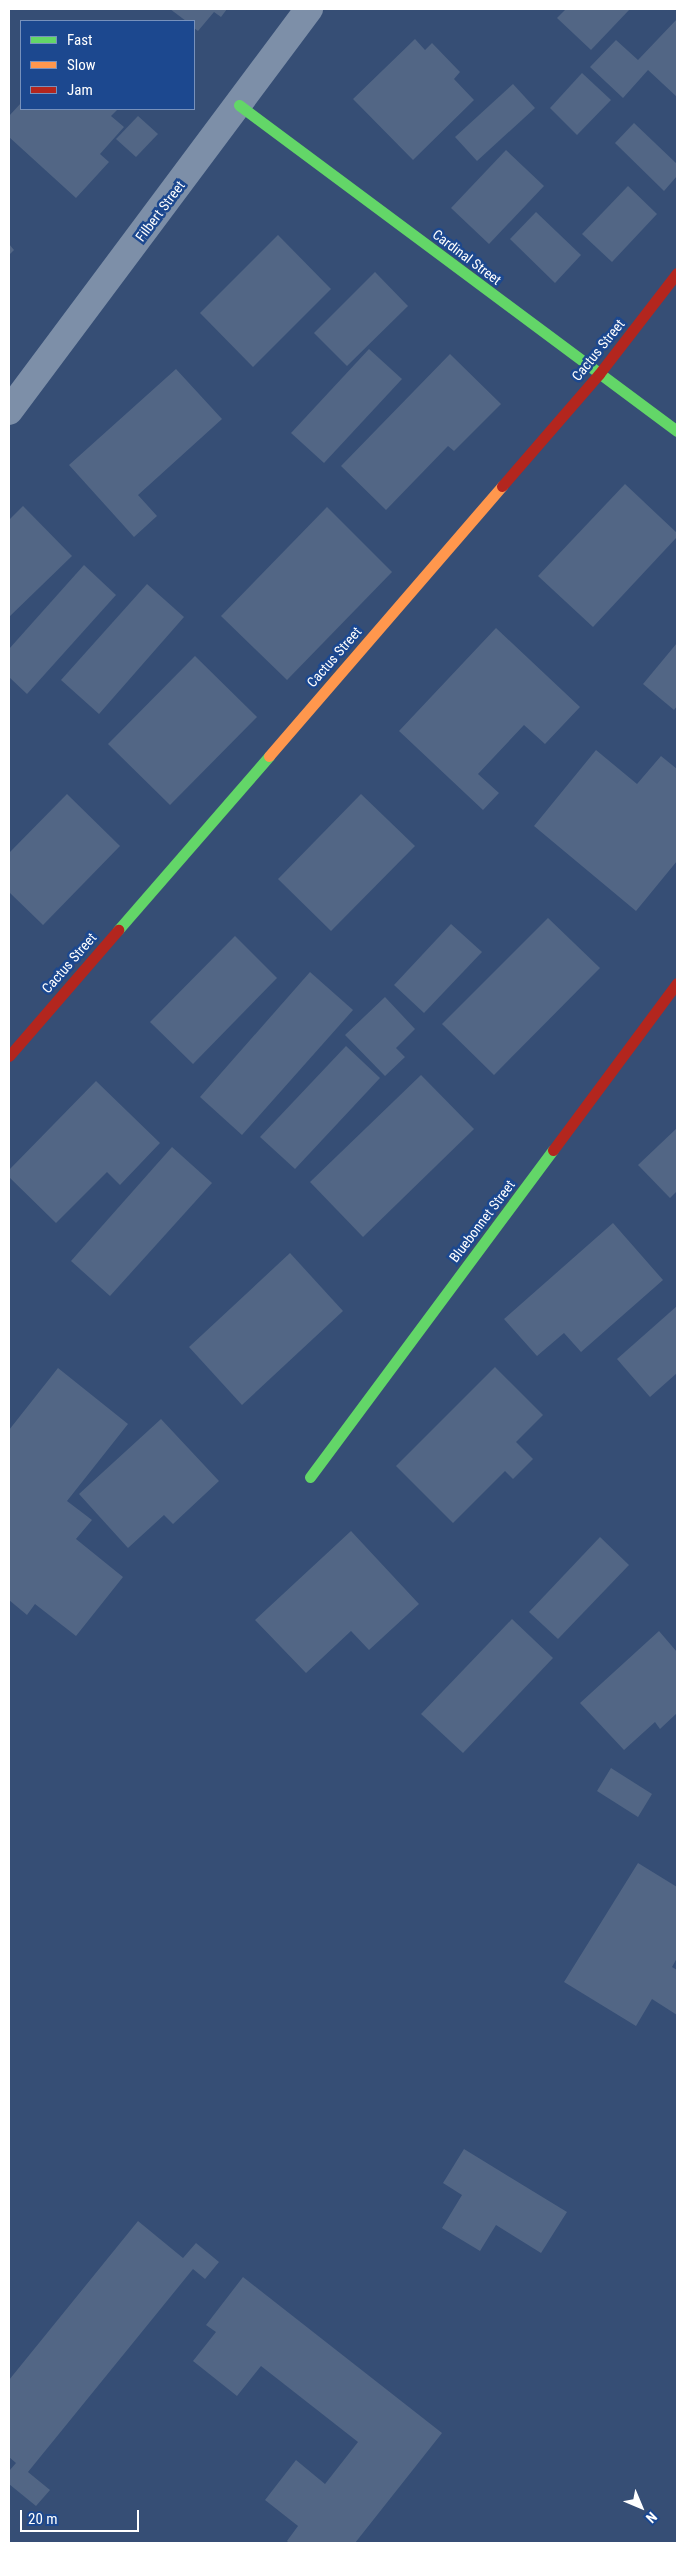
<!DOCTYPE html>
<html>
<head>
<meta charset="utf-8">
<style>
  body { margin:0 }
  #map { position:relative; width:686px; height:2552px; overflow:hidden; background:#364e75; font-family:"Roboto Condensed",sans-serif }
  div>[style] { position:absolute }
  .building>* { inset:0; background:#526685 }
  .street>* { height:28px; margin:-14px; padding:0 14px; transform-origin:14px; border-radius:14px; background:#7d8fa8 }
  .fast>* { height:11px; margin:-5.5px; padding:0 5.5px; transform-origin:5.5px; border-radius:5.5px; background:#63d668 }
  .slow>* { height:11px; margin:-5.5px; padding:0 5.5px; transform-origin:5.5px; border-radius:5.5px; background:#ff974d }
  .jam>* { height:11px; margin:-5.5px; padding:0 5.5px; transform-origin:5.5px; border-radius:5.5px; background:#b3261e }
  span { translate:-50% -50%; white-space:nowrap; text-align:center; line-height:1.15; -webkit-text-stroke:5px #1c488f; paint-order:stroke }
  .street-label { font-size:14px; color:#fff }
  .frame { position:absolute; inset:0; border:10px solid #fff; pointer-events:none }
  .legend { position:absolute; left:20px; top:20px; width:175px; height:90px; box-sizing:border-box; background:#1c488f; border:1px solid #7791bc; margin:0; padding:6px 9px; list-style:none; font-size:15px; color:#fff }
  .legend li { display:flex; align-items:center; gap:10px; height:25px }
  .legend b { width:25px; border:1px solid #7791bc }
  .north { position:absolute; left:616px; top:2482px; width:50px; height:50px; -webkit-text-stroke:4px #1c488f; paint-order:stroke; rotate:135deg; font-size:14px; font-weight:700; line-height:20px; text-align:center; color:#fff }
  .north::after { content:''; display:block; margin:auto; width:18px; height:22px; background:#fff; clip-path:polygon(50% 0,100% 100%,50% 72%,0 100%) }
  .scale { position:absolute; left:20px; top:2510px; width:119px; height:22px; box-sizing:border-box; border:2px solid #fff; border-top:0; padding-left:6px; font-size:15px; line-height:18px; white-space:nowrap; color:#fff; -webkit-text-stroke:4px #1c488f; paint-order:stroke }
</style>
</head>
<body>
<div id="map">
  <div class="building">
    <i style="clip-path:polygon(170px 9px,227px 9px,221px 17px,214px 12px,198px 31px,194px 28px,194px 21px,186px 21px)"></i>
    <i style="clip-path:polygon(566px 9px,630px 9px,591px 50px,557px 18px)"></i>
    <i style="clip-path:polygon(677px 19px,677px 97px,648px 70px,623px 98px,590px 67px,616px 40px,638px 60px)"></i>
    <i style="clip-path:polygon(415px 39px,425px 50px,432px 43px,460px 72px,454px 79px,474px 100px,413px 160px,353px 99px)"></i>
    <i style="clip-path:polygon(582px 73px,611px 100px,577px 135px,550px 108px)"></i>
    <i style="clip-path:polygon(513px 84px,535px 108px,477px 161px,455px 137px)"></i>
    <i style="clip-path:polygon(21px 103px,21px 109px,118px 109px,111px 116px,124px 127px,100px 154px,109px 162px,76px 198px,9px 137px,9px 116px)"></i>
    <i style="clip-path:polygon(138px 116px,158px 134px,136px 157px,116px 139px)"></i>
    <i style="clip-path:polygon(634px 123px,677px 164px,677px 176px,664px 191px,615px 143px)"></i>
    <i style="clip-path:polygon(506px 150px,544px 186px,489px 244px,451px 208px)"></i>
    <i style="clip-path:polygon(628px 186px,657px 214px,612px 262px,582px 234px)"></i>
    <i style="clip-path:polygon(536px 212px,581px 255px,555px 283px,510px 239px)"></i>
    <i style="clip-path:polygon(278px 235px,331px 289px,253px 367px,200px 313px)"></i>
    <i style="clip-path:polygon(9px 244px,14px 250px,9px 255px)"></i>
    <i style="clip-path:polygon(375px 272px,408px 306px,347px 366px,314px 333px)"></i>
    <i style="clip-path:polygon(369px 349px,402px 379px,324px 463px,291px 433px)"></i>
    <i style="clip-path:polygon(450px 354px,501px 404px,454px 451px,448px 446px,386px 510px,341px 466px)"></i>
    <i style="clip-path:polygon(176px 369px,222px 419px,138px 495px,157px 516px,134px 537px,69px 465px)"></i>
    <i style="clip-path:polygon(625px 484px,677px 533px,677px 537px,593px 627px,538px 576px)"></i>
    <i style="clip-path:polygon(23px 506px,72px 556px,9px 617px,9px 520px)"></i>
    <i style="clip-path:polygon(327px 507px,392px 572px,287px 680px,221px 616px)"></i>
    <i style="clip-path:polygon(84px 565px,116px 595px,27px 694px,9px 677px,9px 649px)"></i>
    <i style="clip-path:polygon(147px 584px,184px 617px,99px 714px,61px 680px)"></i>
    <i style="clip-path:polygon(496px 628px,580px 707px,545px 744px,524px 725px,478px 774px,499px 793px,483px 810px,399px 731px)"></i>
    <i style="clip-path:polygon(677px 643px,677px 706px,674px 710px,643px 684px)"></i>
    <i style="clip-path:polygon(195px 656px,257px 717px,170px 805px,108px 744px)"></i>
    <i style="clip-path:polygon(596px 750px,637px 784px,661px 756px,677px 769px,677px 861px,636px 911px,534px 826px)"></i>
    <i style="clip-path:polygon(67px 794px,120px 846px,43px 925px,9px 892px,9px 853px)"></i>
    <i style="clip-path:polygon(361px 794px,415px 846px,331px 931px,278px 879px)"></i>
    <i style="clip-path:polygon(548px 918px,600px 968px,494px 1075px,442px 1024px)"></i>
    <i style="clip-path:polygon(451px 924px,482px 952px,424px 1013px,394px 985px)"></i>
    <i style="clip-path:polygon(235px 936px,277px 978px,193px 1064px,150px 1022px)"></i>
    <i style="clip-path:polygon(310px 972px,353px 1010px,242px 1135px,200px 1097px)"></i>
    <i style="clip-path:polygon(385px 997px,415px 1029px,396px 1048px,405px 1057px,385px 1076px,345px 1035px)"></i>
    <i style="clip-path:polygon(346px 1046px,380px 1078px,295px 1169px,260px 1137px)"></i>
    <i style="clip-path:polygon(421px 1075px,474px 1129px,363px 1237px,310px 1182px)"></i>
    <i style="clip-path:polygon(96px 1081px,160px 1143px,120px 1185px,107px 1172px,56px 1223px,9px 1177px,9px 1170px)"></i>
    <i style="clip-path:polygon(677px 1128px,677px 1191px,670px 1198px,638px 1165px)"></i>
    <i style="clip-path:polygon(172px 1147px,212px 1183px,110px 1296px,71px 1261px)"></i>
    <i style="clip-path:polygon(613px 1223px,663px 1280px,581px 1352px,564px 1333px,537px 1356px,504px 1319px)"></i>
    <i style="clip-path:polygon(290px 1253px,343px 1311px,242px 1405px,189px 1347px)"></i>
    <i style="clip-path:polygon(677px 1306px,677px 1373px,650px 1397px,617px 1359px)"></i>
    <i style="clip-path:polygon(495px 1367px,543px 1415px,516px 1442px,533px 1459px,513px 1479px,505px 1471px,453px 1523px,396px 1466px)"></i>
    <i style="clip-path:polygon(58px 1368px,128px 1424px,67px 1501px,92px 1520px,76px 1539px,123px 1577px,76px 1636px,35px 1604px,27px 1615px,9px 1600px,9px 1430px)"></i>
    <i style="clip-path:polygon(161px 1419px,219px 1481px,173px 1524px,164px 1515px,128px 1548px,79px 1494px)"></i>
    <i style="clip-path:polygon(351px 1531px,419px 1604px,369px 1650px,351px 1631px,306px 1673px,255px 1620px)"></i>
    <i style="clip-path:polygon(600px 1537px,629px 1565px,558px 1639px,529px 1612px)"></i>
    <i style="clip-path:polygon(512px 1619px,553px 1658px,463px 1753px,421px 1714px)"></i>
    <i style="clip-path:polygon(659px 1631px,677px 1652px,677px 1713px,660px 1729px,655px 1722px,624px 1750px,580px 1703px)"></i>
    <i style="clip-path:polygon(611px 1768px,652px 1794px,638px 1817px,597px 1791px)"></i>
    <i style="clip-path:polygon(638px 1863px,677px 1887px,677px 1958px,672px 1967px,677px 1970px,677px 2015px,652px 1999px,636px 2026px,564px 1982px)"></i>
    <i style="clip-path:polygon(464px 2149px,567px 2212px,541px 2253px,496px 2225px,480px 2251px,442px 2228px,462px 2195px,443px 2183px)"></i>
    <i style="clip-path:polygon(138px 2221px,183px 2258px,196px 2243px,219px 2262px,205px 2279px,193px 2269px,28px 2472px,50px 2490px,36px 2506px,9px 2484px,9px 2471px,16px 2463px,9px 2457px,9px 2380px)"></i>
    <i style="clip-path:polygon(243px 2277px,442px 2433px,355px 2543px,289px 2543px,287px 2541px,298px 2526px,265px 2500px,296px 2460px,325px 2484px,358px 2442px,261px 2366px,237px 2396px,193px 2361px,216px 2332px,206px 2325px)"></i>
  </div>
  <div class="street">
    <i style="left:9px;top:411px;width:502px;rotate:-53.27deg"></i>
  </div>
  <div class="fast">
    <i style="left:239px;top:105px;width:546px;rotate:36.66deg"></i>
    <i style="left:118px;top:930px;width:230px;rotate:-49deg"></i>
    <i style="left:310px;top:1477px;width:407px;rotate:-53.4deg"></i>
  </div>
  <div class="slow">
    <i style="left:269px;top:756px;width:357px;rotate:-49.2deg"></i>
  </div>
  <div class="jam">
    <i style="left:502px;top:486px;width:148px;rotate:-49.1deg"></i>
    <i style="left:599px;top:374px;width:128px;rotate:-52.3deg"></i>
    <i style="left:9px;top:1056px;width:167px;rotate:-49.1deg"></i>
    <i style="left:553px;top:1150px;width:208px;rotate:-53.4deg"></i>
  </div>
  <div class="street-label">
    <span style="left:160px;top:211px;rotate:-53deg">Filbert Street</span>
    <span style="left:467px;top:257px;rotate:37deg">Cardinal Street</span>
    <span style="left:598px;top:350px;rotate:-51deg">Cactus Street</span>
    <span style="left:334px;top:657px;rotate:-49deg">Cactus Street</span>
    <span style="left:69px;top:963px;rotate:-49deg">Cactus Street</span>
    <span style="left:482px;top:1221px;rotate:-53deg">Bluebonnet Street</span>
  </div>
  <div class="frame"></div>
  <ul class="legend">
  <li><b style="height:6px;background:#63d668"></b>Fast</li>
  <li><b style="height:6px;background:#ff974d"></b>Slow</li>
  <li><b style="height:6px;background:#b3261e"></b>Jam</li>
  </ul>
  <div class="north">N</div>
  <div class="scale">20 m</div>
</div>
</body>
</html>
